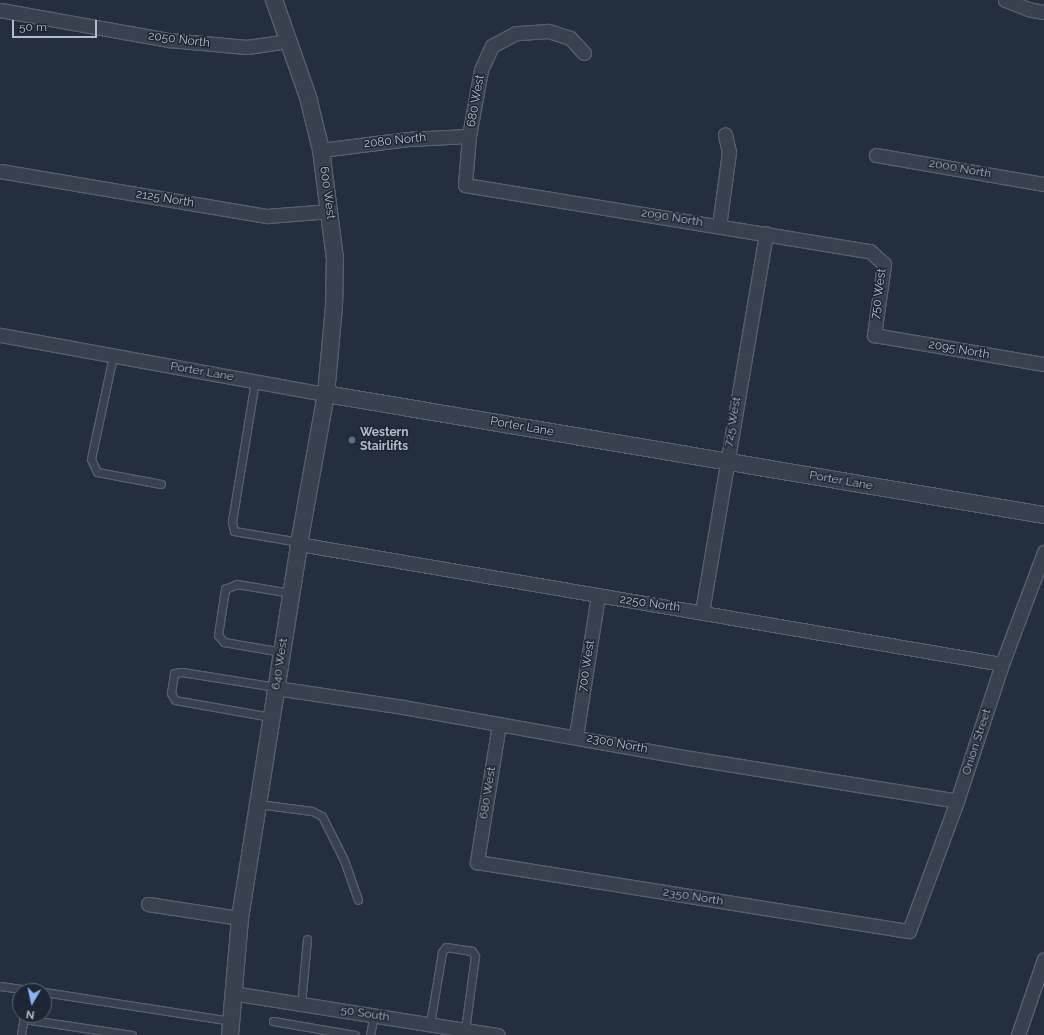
<!DOCTYPE html>
<html>
<head>
<meta charset="utf-8">
<style>
  body { margin:0 }
  #map { position:relative; width:1044px; height:1035px; overflow:hidden; background:#242f3e; font-family:Raleway,sans-serif }
  div>[style] { position:absolute }
  .roads { filter:drop-shadow(1px 0 #565f6c) drop-shadow(-1px 0 #565f6c) drop-shadow(0 1px #565f6c) drop-shadow(0 -1px #565f6c) }
  .service>* { height:7px; margin:-3.5px; padding:0 3.5px; transform-origin:3.5px; border-radius:3.5px; background:#38414e }
  .minor>* { height:13px; margin:-6.5px; padding:0 6.5px; transform-origin:6.5px; border-radius:6.5px; background:#38414e }
  .tertiary>* { height:16px; margin:-8px; padding:0 8px; transform-origin:8px; border-radius:8px; background:#38414e }
  .dots>* { width:11px; height:11px; translate:-50% -50%; box-sizing:border-box; border:2px solid #1d2633; border-radius:50% }
  span { translate:-50% -50%; white-space:nowrap; text-align:center; line-height:1.15; -webkit-text-stroke:3px #1d2633; paint-order:stroke }
  .street-label { font-size:12px; color:#b4bcc9 }
  .poi-label { font-size:12px; color:#b4bcc9; font-weight:700 }
  .left { translate:0 -50%; text-align:left }
  .north { position:absolute; left:12px; top:983px; width:40px; height:40px; box-sizing:border-box; background:#1d2633; border:1px solid #59626f; border-radius:50%; rotate:189deg; font-size:11px; font-weight:700; line-height:16px; text-align:center; color:#b4bcc9 }
  .north::after { content:''; display:block; margin:auto; width:14px; height:18px; background:#8ab4f8; clip-path:polygon(50% 0,100% 100%,50% 72%,0 100%) }
  .scale { position:absolute; left:12px; top:20px; width:85px; height:18px; box-sizing:border-box; border:2px solid #b4bcc9; border-top:0; padding-left:5px; font-size:12px; line-height:14px; white-space:nowrap; color:#b4bcc9; -webkit-text-stroke:3px #1d2633; paint-order:stroke }
</style>
</head>
<body>
<div id="map">
  <div class="roads">
    <div class="service">
      <i style="left:113px;top:356px;width:105px;rotate:102.1deg"></i>
      <i style="left:91px;top:459px;width:14px;rotate:65deg"></i>
      <i style="left:97px;top:472px;width:65px;rotate:10.6deg"></i>
      <i style="left:255px;top:381px;width:143px;rotate:99.3deg"></i>
      <i style="left:232px;top:522px;width:9px;rotate:77deg"></i>
      <i style="left:234px;top:531px;width:66px;rotate:9.6deg"></i>
      <i style="left:282px;top:652px;width:59px;rotate:-170.2deg"></i>
      <i style="left:224px;top:642px;width:9px;rotate:-131deg"></i>
      <i style="left:218px;top:635px;width:47px;rotate:-81.3deg"></i>
      <i style="left:225px;top:589px;width:13px;rotate:-23deg"></i>
      <i style="left:237px;top:584px;width:55px;rotate:9.5deg"></i>
      <i style="left:271px;top:717px;width:97px;rotate:-170deg"></i>
      <i style="left:175px;top:700px;width:8px;rotate:-120deg"></i>
      <i style="left:171px;top:693px;width:20px;rotate:-81deg"></i>
      <i style="left:174px;top:673px;width:8px;rotate:-7deg"></i>
      <i style="left:182px;top:672px;width:95px;rotate:9.1deg"></i>
      <i style="left:258px;top:804px;width:54px;rotate:7.4deg"></i>
      <i style="left:312px;top:811px;width:11px;rotate:27deg"></i>
      <i style="left:322px;top:816px;width:49px;rotate:63.4deg"></i>
      <i style="left:344px;top:860px;width:42px;rotate:70.7deg"></i>
      <i style="left:0;top:986px;width:35px;rotate:8deg"></i>
      <i style="left:44px;top:992px;width:189px;rotate:8.8deg"></i>
      <i style="left:301px;top:1004px;width:65px;rotate:-84.7deg"></i>
      <i style="left:24px;top:1019px;width:109px;rotate:8.4deg"></i>
      <i style="left:273px;top:1021px;width:83px;rotate:9.7deg"></i>
      <i style="left:430px;top:1024px;width:73px;rotate:-80.5deg"></i>
      <i style="left:442px;top:952px;width:6px;rotate:-51deg"></i>
      <i style="left:446px;top:947px;width:26px;rotate:9deg"></i>
      <i style="left:472px;top:951px;width:6px;rotate:59deg"></i>
      <i style="left:475px;top:956px;width:75px;rotate:97.7deg"></i>
      <i style="left:21px;top:1035px;width:20px;rotate:-81deg"></i>
      <i style="left:370px;top:1035px;width:20px;rotate:-79deg"></i>
    </div>
    <div class="minor">
      <i style="left:1005px;top:0;width:25px;rotate:21deg"></i>
      <i style="left:1028px;top:9px;width:16px;rotate:11deg"></i>
      <i style="left:0;top:10px;width:172px;rotate:10.1deg"></i>
      <i style="left:169px;top:40px;width:78px;rotate:5.1deg"></i>
      <i style="left:247px;top:47px;width:41px;rotate:-8.3deg"></i>
      <i style="left:584px;top:53px;width:21px;rotate:-133deg"></i>
      <i style="left:570px;top:38px;width:23px;rotate:-162deg"></i>
      <i style="left:548px;top:31px;width:32px;rotate:176deg"></i>
      <i style="left:516px;top:33px;width:27px;rotate:152deg"></i>
      <i style="left:492px;top:46px;width:26px;rotate:115deg"></i>
      <i style="left:481px;top:70px;width:67px;rotate:100.3deg"></i>
      <i style="left:469px;top:136px;width:49px;rotate:94.7deg"></i>
      <i style="left:465px;top:185px;width:410px;rotate:9.3deg"></i>
      <i style="left:870px;top:251px;width:19px;rotate:43deg"></i>
      <i style="left:884px;top:264px;width:72px;rotate:98deg"></i>
      <i style="left:874px;top:335px;width:172px;rotate:9.7deg"></i>
      <i style="left:321px;top:150px;width:88px;rotate:-7.2deg"></i>
      <i style="left:408px;top:139px;width:61px;rotate:-2.8deg"></i>
      <i style="left:876px;top:155px;width:170px;rotate:9.8deg"></i>
      <i style="left:0;top:171px;width:271px;rotate:9.6deg"></i>
      <i style="left:267px;top:216px;width:63px;rotate:-4.5deg"></i>
      <i style="left:719px;top:226px;width:75px;rotate:-82.3deg"></i>
      <i style="left:729px;top:152px;width:18px;rotate:-103deg"></i>
      <i style="left:0;top:335px;width:331px;rotate:10.3deg"></i>
      <i style="left:299px;top:544px;width:713px;rotate:9.69deg"></i>
      <i style="left:702px;top:612px;width:384px;rotate:-80.4deg"></i>
      <i style="left:276px;top:688px;width:128px;rotate:8.5deg"></i>
      <i style="left:403px;top:707px;width:291px;rotate:10.1deg"></i>
      <i style="left:690px;top:758px;width:270px;rotate:9.1deg"></i>
      <i style="left:499px;top:724px;width:140px;rotate:99.1deg"></i>
      <i style="left:477px;top:862px;width:437px;rotate:9.1deg"></i>
      <i style="left:909px;top:931px;width:139px;rotate:-69.7deg"></i>
      <i style="left:957px;top:801px;width:144px;rotate:-71.8deg"></i>
      <i style="left:1002px;top:664px;width:120px;rotate:-69.4deg"></i>
      <i style="left:576px;top:736px;width:142px;rotate:-81.1deg"></i>
      <i style="left:148px;top:904px;width:93px;rotate:8.7deg"></i>
      <i style="left:232px;top:993px;width:269px;rotate:9deg"></i>
      <i style="left:1018px;top:1035px;width:80px;rotate:-71.1deg"></i>
    </div>
    <div class="tertiary">
      <i style="left:326px;top:394px;width:728px;rotate:9.57deg"></i>
      <i style="left:230px;top:1035px;width:117px;rotate:-85.1deg"></i>
      <i style="left:240px;top:918px;width:379px;rotate:-81deg"></i>
      <i style="left:299px;top:544px;width:152px;rotate:-79.8deg"></i>
      <i style="left:326px;top:394px;width:88px;rotate:-84.8deg"></i>
      <i style="left:334px;top:306px;width:47px;rotate:-88.8deg"></i>
      <i style="left:335px;top:259px;width:110px;rotate:-97.3deg"></i>
      <i style="left:321px;top:150px;width:55px;rotate:-103.8deg"></i>
      <i style="left:308px;top:97px;width:103px;rotate:-109.3deg"></i>
    </div>
  </div>
  <div class="dots">
    <i style="left:352px;top:440px;background:#5c6f8a"></i>
  </div>
  <div class="street-label">
    <span style="left:179px;top:40px;rotate:7deg">2050 North</span>
    <span style="left:476px;top:101px;rotate:-80deg">680 West</span>
    <span style="left:395px;top:141px;rotate:-6deg">2080 North</span>
    <span style="left:960px;top:169px;rotate:10deg">2000 North</span>
    <span style="left:327px;top:193px;rotate:82deg">600 West</span>
    <span style="left:165px;top:199px;rotate:9deg">2125 North</span>
    <span style="left:672px;top:218px;rotate:9deg">2090 North</span>
    <span style="left:879px;top:294px;rotate:-82deg">750 West</span>
    <span style="left:959px;top:350px;rotate:10deg">2095 North</span>
    <span style="left:202px;top:372px;rotate:10deg">Porter Lane</span>
    <span style="left:733px;top:422px;rotate:-80deg">725 West</span>
    <span style="left:522px;top:427px;rotate:10deg">Porter Lane</span>
    <span style="left:841px;top:481px;rotate:10deg">Porter Lane</span>
    <span style="left:650px;top:604px;rotate:8deg">2250 North</span>
    <span style="left:280px;top:664px;rotate:-81deg">640 West</span>
    <span style="left:587px;top:666px;rotate:-81deg">700 West</span>
    <span style="left:977px;top:742px;rotate:-72deg">Onion Street</span>
    <span style="left:617px;top:744px;rotate:11deg">2300 North</span>
    <span style="left:488px;top:793px;rotate:-81deg">680 West</span>
    <span style="left:693px;top:897px;rotate:9deg">2350 North</span>
    <span style="left:365px;top:1014px;rotate:9deg">50 South</span>
  </div>
  <div class="poi-label">
    <span class="left" style="left:360px;top:440px">Western<br>Stairlifts</span>
  </div>
  <div class="north">N</div>
  <div class="scale">50 m</div>
</div>
</body>
</html>
